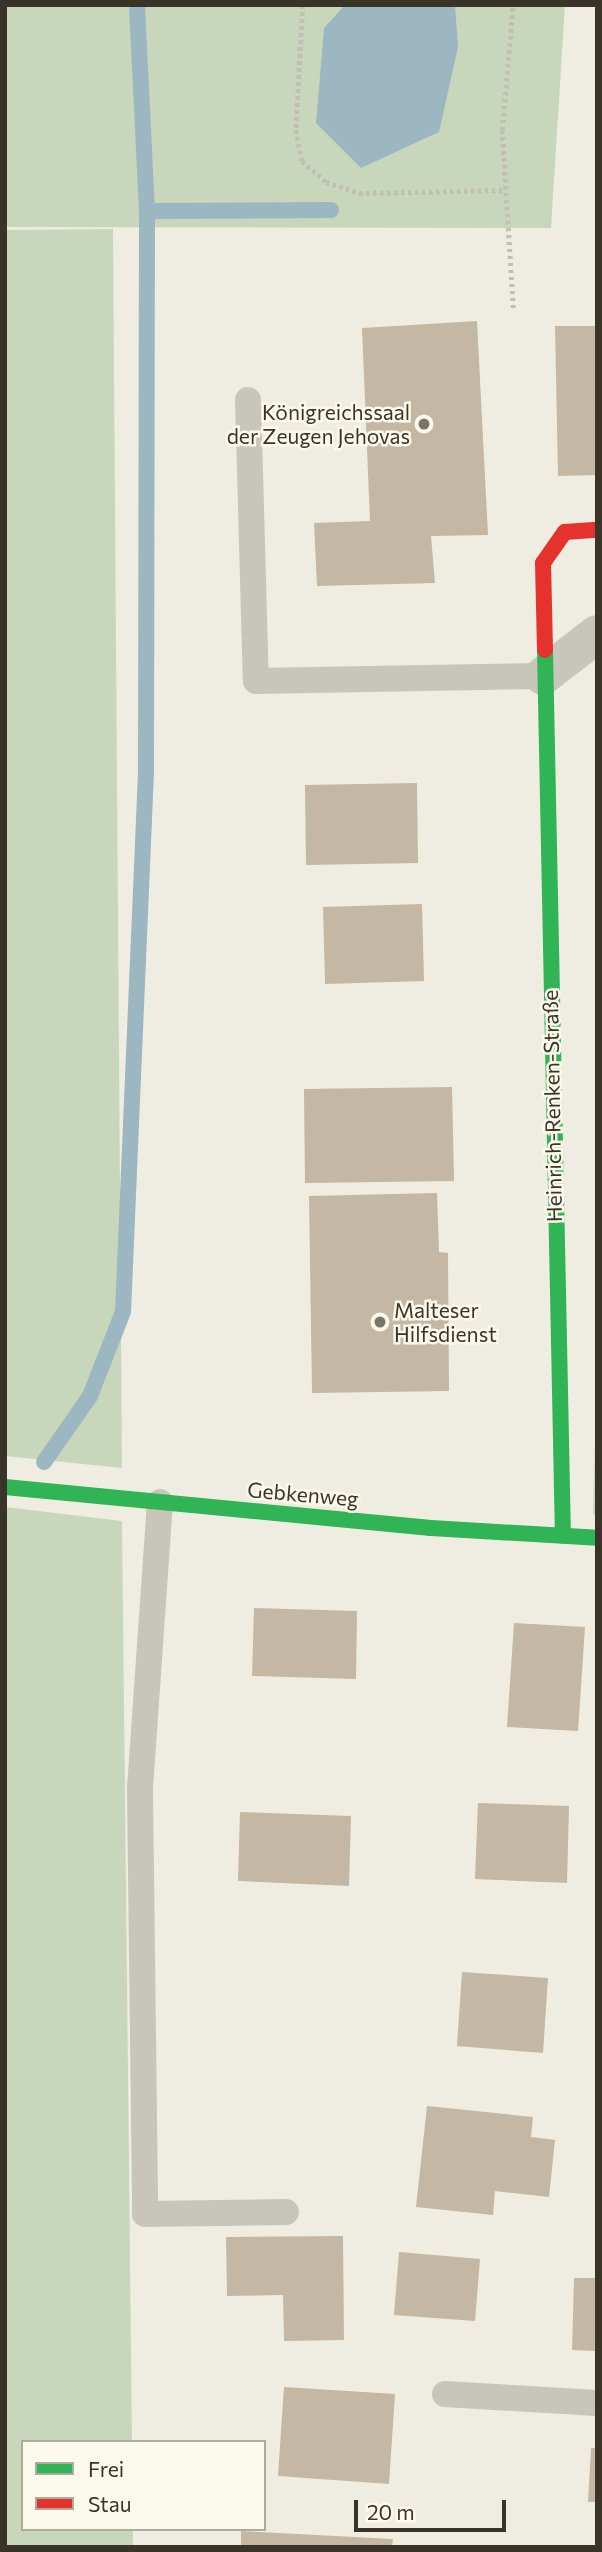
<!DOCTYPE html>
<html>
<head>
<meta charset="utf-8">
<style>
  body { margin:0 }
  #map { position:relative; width:602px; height:2552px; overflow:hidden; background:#efede2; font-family:Commissioner,sans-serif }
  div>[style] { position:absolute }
  .green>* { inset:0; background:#c8d7bb }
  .water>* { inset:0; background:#9cb6c2 }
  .stream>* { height:16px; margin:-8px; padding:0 8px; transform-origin:8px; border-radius:8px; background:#9cb6c2 }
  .building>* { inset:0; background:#c4b7a3 }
  .path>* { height:4.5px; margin-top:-2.25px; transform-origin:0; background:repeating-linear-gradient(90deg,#c1beb3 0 3.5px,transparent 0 7px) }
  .lane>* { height:26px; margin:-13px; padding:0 13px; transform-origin:13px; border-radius:13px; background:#c8c6bb }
  .street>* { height:38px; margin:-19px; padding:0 19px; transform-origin:19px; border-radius:19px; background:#c8c6bb }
  .fast>* { height:16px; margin:-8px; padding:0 8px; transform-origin:8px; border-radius:8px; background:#30b455 }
  .jam>* { height:16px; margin:-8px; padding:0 8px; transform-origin:8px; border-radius:8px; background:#e5322d }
  .dots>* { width:19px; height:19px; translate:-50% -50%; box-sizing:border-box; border:4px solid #fbf9ea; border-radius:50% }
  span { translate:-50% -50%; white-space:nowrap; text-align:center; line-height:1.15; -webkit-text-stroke:5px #fbf9ea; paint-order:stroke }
  .poi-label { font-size:21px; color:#3a3428 }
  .right { translate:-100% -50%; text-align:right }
  .left { translate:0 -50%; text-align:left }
  .street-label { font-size:21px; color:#3a3428 }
  .frame { position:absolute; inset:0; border:7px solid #3a3428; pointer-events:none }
  .legend { position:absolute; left:21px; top:2440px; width:245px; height:91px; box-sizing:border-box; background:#fbf9ea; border:2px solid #aeaa9c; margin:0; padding:9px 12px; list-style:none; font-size:21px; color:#3a3428 }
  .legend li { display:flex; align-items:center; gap:14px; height:35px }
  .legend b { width:35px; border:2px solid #aeaa9c }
  .scale { position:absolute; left:354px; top:2500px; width:152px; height:32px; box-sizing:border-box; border:4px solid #3a3428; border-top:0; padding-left:9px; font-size:21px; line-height:24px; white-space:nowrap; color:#3a3428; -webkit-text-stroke:5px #fbf9ea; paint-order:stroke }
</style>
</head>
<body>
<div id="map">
  <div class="green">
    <i style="clip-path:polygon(5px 5px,565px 5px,551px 228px,5px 227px)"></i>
    <i style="clip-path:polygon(113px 229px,122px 1468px,5px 1456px,5px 230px)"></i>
    <i style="clip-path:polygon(595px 1436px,597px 1436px,597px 1515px,593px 1515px)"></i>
    <i style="clip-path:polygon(5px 1507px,122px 1521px,132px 2442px,23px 2442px,23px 2529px,133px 2529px,133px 2547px,5px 2547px)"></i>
  </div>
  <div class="water">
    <i style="clip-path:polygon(345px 5px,455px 5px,458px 47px,439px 132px,361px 168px,316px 123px,324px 28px)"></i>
  </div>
  <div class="stream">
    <i style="left:147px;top:211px;width:184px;rotate:-0.3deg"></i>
    <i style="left:44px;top:1462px;width:80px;rotate:-55.1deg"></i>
    <i style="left:90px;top:1396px;width:90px;rotate:-68.6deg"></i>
    <i style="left:123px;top:1312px;width:540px;rotate:-87.56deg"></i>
    <i style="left:146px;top:772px;width:561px;rotate:-89.9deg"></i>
    <i style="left:147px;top:211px;width:206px;rotate:-92.8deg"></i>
  </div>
  <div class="building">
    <i style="clip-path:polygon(477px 321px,488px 535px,431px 536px,435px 583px,317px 586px,314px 523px,370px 521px,362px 328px)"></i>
    <i style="clip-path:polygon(555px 326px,597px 326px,597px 475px,558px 476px)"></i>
    <i style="clip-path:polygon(417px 783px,418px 863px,306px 865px,305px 785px)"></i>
    <i style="clip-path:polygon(422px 904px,424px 981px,325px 984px,323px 907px)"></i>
    <i style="clip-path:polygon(452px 1087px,454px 1181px,305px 1183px,304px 1089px)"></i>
    <i style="clip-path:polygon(437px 1193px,439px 1252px,448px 1253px,449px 1391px,312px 1393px,309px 1196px)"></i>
    <i style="clip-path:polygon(254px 1608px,357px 1611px,356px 1679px,252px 1676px)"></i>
    <i style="clip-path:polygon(514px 1623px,585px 1627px,578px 1731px,507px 1727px)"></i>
    <i style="clip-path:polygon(478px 1803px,569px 1806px,567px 1883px,475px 1879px)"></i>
    <i style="clip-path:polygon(240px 1812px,351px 1816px,349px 1886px,238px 1881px)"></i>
    <i style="clip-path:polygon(462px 1972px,548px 1978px,543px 2053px,457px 2046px)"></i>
    <i style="clip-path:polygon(427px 2106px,533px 2117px,531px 2137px,555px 2140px,549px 2197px,495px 2191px,493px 2215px,416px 2207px)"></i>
    <i style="clip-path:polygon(343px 2236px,344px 2340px,284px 2341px,283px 2295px,227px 2296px,226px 2237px)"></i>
    <i style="clip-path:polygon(399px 2252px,480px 2259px,475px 2321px,394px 2315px)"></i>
    <i style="clip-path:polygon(574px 2278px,597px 2278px,597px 2351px,572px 2350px)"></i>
    <i style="clip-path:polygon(284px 2387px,395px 2394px,389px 2484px,278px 2476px)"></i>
    <i style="clip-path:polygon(591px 2448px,597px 2448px,597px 2502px,588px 2502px)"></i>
    <i style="clip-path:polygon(241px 2531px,393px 2539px,392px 2547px,241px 2547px)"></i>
  </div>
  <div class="path">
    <i style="left:303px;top:5px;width:125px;rotate:93.2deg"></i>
    <i style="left:296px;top:130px;width:32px;rotate:79deg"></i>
    <i style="left:302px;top:161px;width:32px;rotate:41deg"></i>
    <i style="left:326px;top:182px;width:35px;rotate:18deg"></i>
    <i style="left:359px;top:193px;width:147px;rotate:-1.2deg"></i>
    <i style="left:513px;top:308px;width:178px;rotate:-93.5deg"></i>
    <i style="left:502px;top:130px;width:125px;rotate:-85deg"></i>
  </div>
  <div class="lane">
    <i style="left:248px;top:400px;width:281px;rotate:88.4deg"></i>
    <i style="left:256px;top:681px;width:287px;rotate:-1deg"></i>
    <i style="left:160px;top:1502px;width:288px;rotate:94deg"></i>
    <i style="left:140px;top:1789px;width:425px;rotate:89.3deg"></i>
    <i style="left:145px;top:2214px;width:141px;rotate:-0.8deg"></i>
    <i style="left:445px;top:2394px;width:152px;rotate:3.4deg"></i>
  </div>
  <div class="street">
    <i style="left:543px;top:676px;width:68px;rotate:-37.9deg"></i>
  </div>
  <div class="fast">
    <i style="left:545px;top:650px;width:886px;rotate:88.84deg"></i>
    <i style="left:5px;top:1487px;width:428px;rotate:5.5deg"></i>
    <i style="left:431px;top:1528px;width:166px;rotate:3.4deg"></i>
  </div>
  <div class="jam">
    <i style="left:545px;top:650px;width:87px;rotate:-91.3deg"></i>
    <i style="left:543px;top:563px;width:38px;rotate:-55deg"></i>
    <i style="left:565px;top:532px;width:32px;rotate:-4deg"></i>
  </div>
  <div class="dots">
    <i style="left:424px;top:424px;background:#797569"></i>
    <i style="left:380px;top:1322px;background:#797569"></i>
  </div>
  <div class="poi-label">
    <span class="right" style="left:410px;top:424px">Königreichssaal<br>der Zeugen Jehovas</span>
    <span class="left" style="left:394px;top:1322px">Malteser<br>Hilfsdienst</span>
  </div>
  <div class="street-label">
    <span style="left:552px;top:1106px;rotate:-91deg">Heinrich-Renken-Straße</span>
    <span style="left:303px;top:1494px;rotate:5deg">Gebkenweg</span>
  </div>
  <div class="frame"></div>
  <ul class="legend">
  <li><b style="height:9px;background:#30b455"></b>Frei</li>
  <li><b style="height:9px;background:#e5322d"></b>Stau</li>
  </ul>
  <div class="scale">20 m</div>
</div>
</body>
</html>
